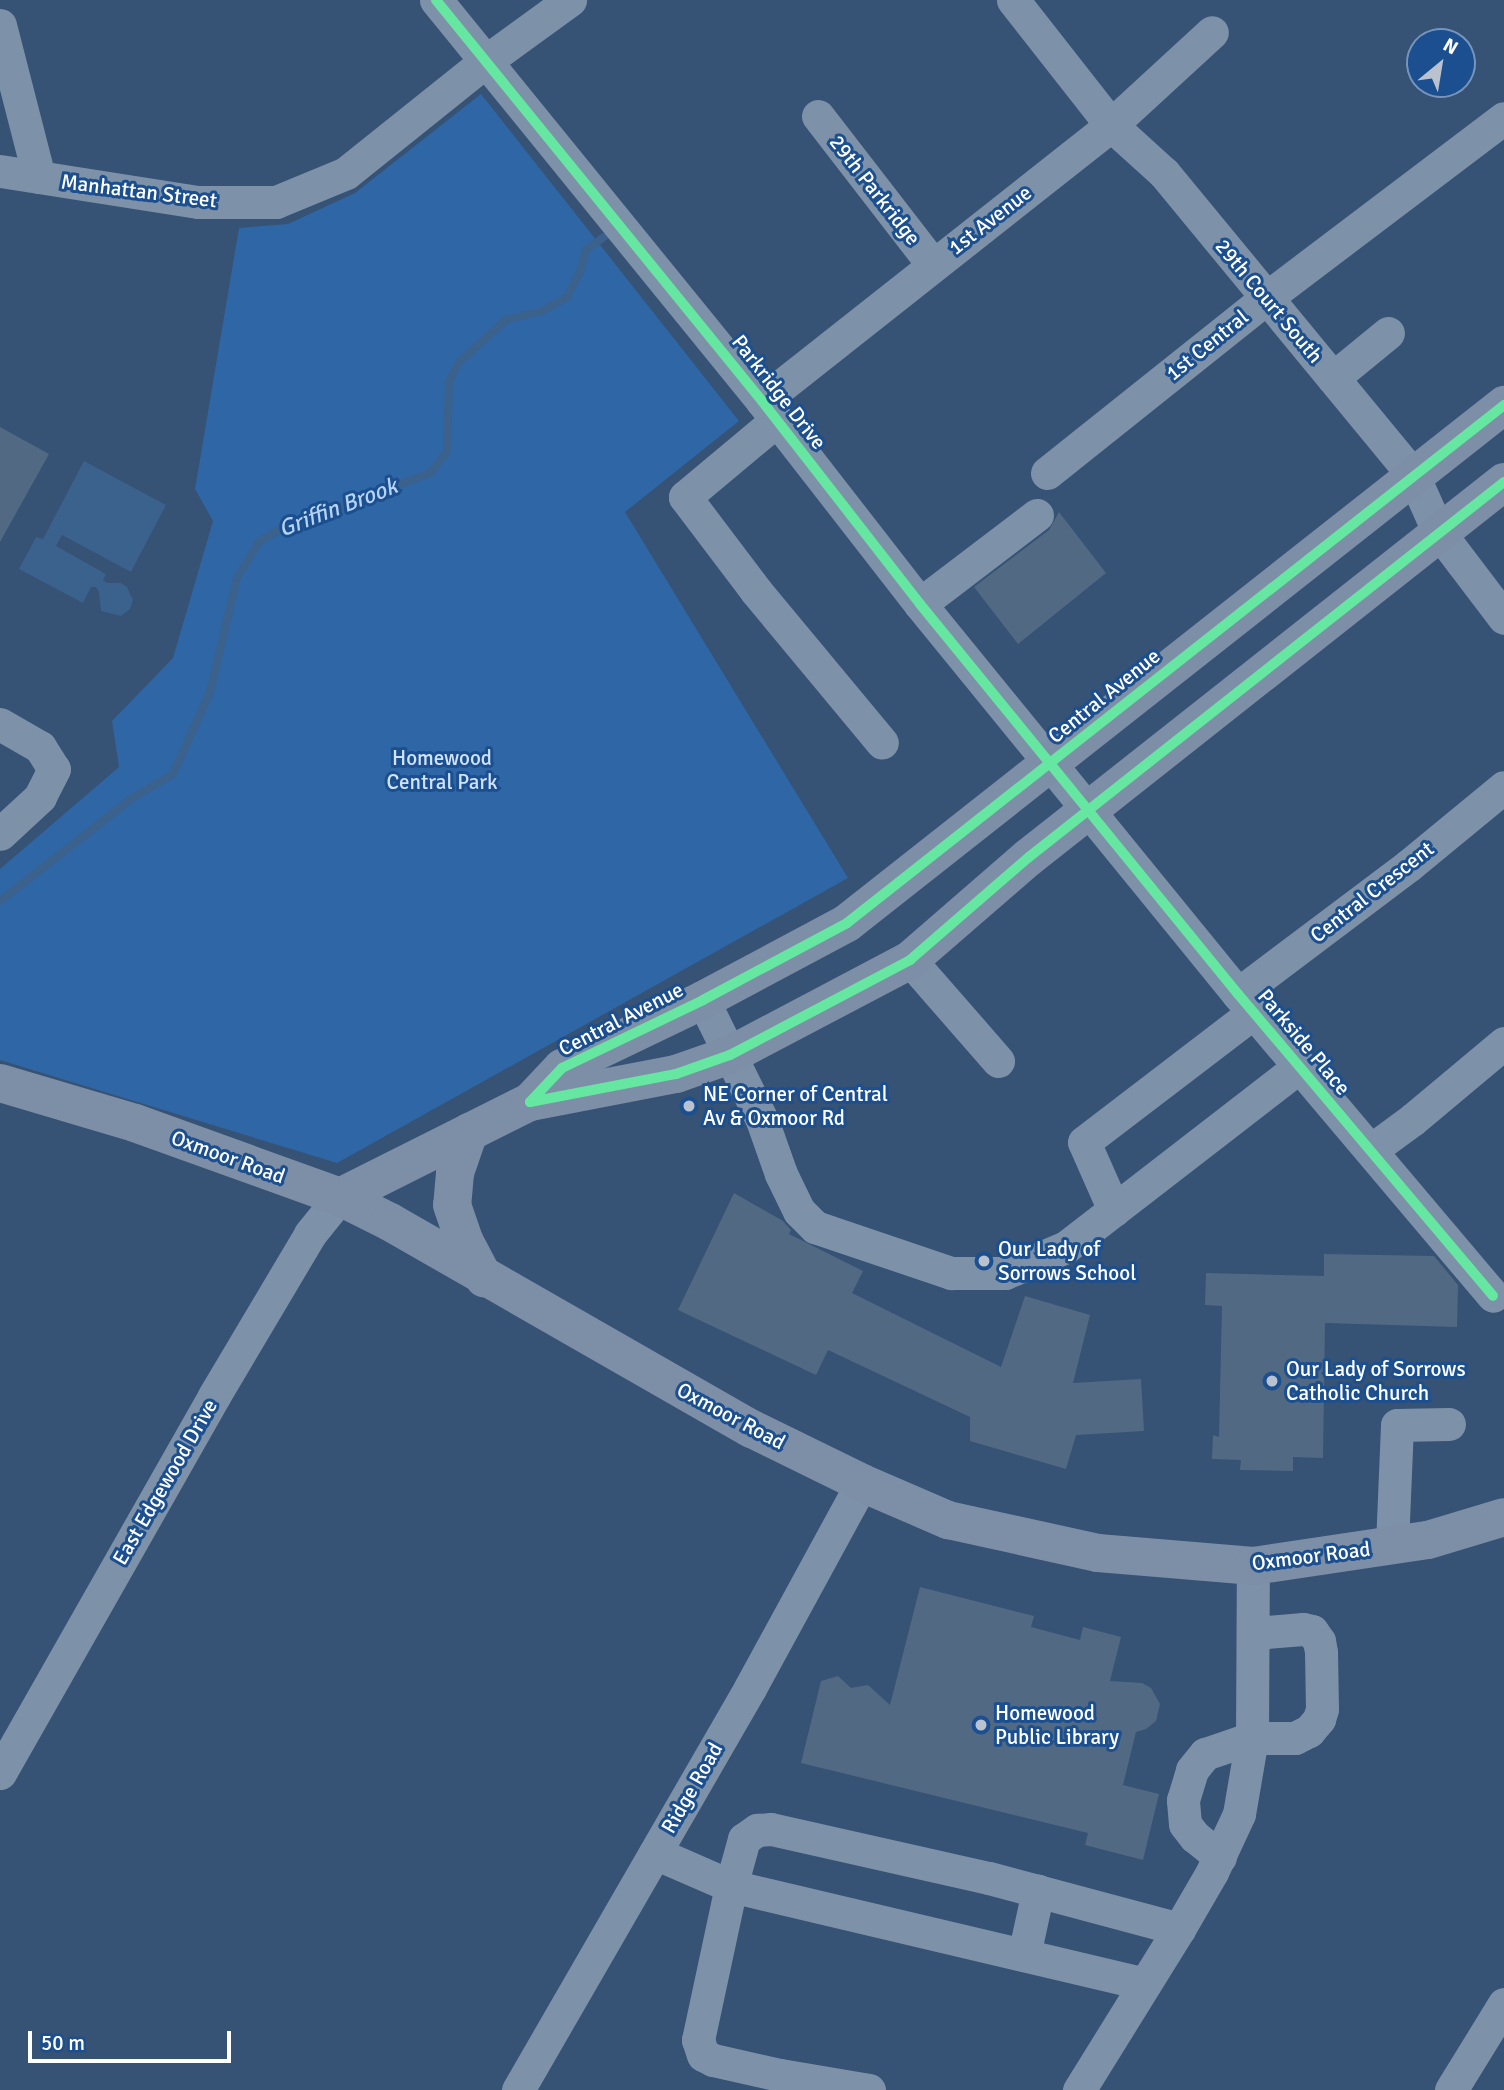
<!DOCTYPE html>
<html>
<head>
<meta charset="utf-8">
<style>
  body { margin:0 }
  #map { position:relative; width:1504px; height:2090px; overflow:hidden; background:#365274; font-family:Signika,sans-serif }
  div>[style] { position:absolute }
  .green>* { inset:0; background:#2f66a5 }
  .water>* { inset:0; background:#3b618d }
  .stream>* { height:8px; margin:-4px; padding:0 4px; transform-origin:4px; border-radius:4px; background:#3b618d }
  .building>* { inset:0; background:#526984 }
  .minor>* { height:33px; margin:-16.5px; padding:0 16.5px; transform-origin:16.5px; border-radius:16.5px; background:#7d92a8 }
  .major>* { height:38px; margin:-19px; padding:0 19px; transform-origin:19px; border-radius:19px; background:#7d8ea7 }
  .cycleway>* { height:10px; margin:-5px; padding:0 5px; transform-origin:5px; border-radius:5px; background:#66e7a1 }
  .dots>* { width:19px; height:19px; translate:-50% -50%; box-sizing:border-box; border:4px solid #1b4f8f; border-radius:50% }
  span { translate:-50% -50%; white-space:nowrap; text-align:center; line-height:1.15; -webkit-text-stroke:6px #1b4f8f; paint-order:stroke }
  .street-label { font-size:21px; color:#fff }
  .park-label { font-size:21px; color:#cfe3fa }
  .poi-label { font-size:21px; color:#fff }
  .left { translate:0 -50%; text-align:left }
  .water-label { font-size:23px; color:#b5d3f5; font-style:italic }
  .north { position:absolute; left:1406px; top:28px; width:70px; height:70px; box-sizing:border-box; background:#1b4f8f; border:2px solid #7695bc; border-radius:50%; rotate:30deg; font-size:19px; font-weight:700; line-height:28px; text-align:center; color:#fff }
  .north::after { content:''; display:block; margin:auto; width:24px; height:32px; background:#b9c2ce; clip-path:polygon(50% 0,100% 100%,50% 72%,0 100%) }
  .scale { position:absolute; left:28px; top:2031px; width:203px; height:32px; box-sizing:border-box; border:4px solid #fff; border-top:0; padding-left:9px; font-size:21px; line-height:24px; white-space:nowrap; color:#fff; -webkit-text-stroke:5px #1b4f8f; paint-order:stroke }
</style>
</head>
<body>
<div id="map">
  <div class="green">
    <i style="clip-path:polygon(481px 94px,739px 421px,625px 512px,848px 878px,337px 1163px,0 1060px,0 869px,119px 767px,112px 721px,173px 658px,213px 521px,195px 489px,239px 228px,288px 224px,355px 193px)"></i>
  </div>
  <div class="water">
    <i style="clip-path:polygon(84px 461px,166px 505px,131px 572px,62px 535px,56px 546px,106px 574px,103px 580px,107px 583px,121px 583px,127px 587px,133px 600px,130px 609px,121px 616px,101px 611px,99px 592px,96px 587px,91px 587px,83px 603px,19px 569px,36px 537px,43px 539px)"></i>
  </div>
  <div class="stream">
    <i style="left:0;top:901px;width:166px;rotate:-37.9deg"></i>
    <i style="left:131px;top:799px;width:49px;rotate:-30.8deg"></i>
    <i style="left:173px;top:774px;width:90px;rotate:-65.7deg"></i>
    <i style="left:210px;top:692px;width:117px;rotate:-76.7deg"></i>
    <i style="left:237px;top:578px;width:42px;rotate:-58.6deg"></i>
    <i style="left:259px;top:542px;width:19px;rotate:-32deg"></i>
    <i style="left:275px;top:532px;width:166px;rotate:-20.8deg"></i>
    <i style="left:430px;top:473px;width:27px;rotate:-51deg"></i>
    <i style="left:447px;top:452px;width:71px;rotate:-88.4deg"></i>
    <i style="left:449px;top:381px;width:21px;rotate:-62deg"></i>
    <i style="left:459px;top:362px;width:63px;rotate:-41.8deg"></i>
    <i style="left:506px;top:320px;width:37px;rotate:-14deg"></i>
    <i style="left:542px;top:311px;width:29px;rotate:-29deg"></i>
    <i style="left:567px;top:297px;width:28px;rotate:-63deg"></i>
    <i style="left:580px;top:272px;width:23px;rotate:-75deg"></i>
    <i style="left:586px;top:250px;width:27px;rotate:-36deg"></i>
  </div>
  <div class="building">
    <i style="clip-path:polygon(0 427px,49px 454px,0 542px)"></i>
    <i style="clip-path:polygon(1059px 512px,1106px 573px,1018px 644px,974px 587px,1049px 530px)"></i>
    <i style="clip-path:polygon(734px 1193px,783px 1221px,791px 1230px,789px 1234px,863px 1271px,852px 1293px,1001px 1367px,1025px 1296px,1090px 1315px,1073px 1383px,1141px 1379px,1144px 1431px,1076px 1435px,1066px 1469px,970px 1441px,970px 1417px,828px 1350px,816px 1375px,678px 1310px)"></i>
    <i style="clip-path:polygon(1324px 1254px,1434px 1256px,1458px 1285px,1457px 1327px,1325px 1323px,1323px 1458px,1293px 1457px,1293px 1471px,1240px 1470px,1241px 1460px,1212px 1459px,1213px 1435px,1219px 1437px,1222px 1306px,1205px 1305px,1206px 1273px,1324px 1276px)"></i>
    <i style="clip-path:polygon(920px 1587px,1034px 1616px,1031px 1627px,1080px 1640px,1083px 1627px,1121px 1637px,1110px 1681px,1142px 1683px,1151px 1688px,1160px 1704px,1156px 1721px,1146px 1729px,1136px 1732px,1123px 1785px,1159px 1794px,1143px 1860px,1085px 1845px,1088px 1833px,801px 1763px,821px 1681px,838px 1676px,851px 1688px,868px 1685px,890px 1705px)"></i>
  </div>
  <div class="minor">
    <i style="left:436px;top:0;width:517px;rotate:50.89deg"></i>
    <i style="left:762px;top:401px;width:257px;rotate:52.1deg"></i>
    <i style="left:920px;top:604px;width:503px;rotate:50.81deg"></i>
    <i style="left:1238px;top:994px;width:395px;rotate:49.8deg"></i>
    <i style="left:1013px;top:0;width:159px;rotate:51.9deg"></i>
    <i style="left:1111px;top:125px;width:72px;rotate:42.2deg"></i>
    <i style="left:1164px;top:173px;width:391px;rotate:50.5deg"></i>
    <i style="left:1413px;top:475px;width:61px;rotate:65.9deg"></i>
    <i style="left:1438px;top:531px;width:109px;rotate:52.8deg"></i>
    <i style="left:0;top:25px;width:157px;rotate:75.6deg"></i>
    <i style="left:818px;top:116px;width:188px;rotate:52.3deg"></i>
    <i style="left:0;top:171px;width:200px;rotate:8.9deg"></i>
    <i style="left:198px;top:202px;width:78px"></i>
    <i style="left:276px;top:202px;width:76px;rotate:-22.5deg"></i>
    <i style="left:346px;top:173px;width:179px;rotate:-38.7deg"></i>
    <i style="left:486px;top:61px;width:104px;rotate:-36deg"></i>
    <i style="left:1333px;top:378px;width:71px;rotate:-39.3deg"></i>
    <i style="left:762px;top:401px;width:445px;rotate:-38.3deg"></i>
    <i style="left:1111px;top:125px;width:137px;rotate:-42.6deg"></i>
    <i style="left:777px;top:420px;width:120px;rotate:140.1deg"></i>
    <i style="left:685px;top:497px;width:118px;rotate:52.9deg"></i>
    <i style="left:756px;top:591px;width:197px;rotate:50.3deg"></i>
    <i style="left:1047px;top:473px;width:280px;rotate:-38.6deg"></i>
    <i style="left:1266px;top:298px;width:298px;rotate:-37.1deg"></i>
    <i style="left:920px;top:604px;width:147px;rotate:-37.3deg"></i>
    <i style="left:0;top:724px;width:46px;rotate:29.9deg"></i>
    <i style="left:40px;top:747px;width:26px;rotate:58deg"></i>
    <i style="left:54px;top:769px;width:31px;rotate:117deg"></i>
    <i style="left:40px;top:797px;width:54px;rotate:137.2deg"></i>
    <i style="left:910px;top:960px;width:134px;rotate:48.9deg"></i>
    <i style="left:1238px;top:994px;width:213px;rotate:-37deg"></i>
    <i style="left:1408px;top:866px;width:124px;rotate:-39.5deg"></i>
    <i style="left:703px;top:1000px;width:134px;rotate:63.8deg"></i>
    <i style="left:762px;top:1120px;width:57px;rotate:70.6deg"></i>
    <i style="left:781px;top:1174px;width:41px;rotate:64.1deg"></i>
    <i style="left:799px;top:1211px;width:23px;rotate:45deg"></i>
    <i style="left:815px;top:1227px;width:144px;rotate:18.7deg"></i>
    <i style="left:951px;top:1273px;width:54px"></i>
    <i style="left:1005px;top:1273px;width:66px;rotate:-23.1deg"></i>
    <i style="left:1066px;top:1247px;width:296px;rotate:-37.7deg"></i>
    <i style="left:1371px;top:1150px;width:51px;rotate:-36.2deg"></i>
    <i style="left:1412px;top:1120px;width:120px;rotate:-39.9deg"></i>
    <i style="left:1114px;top:1210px;width:74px;rotate:-113.8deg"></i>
    <i style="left:1084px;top:1142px;width:214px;rotate:-37.4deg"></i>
    <i style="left:1392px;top:1545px;width:120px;rotate:-87.6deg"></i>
    <i style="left:1397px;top:1425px;width:52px;rotate:-1.1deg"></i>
    <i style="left:0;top:1773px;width:434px;rotate:-60.4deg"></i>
    <i style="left:214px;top:1396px;width:188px;rotate:-59.3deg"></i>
    <i style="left:310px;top:1234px;width:48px;rotate:-51deg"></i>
    <i style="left:655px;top:1853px;width:83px;rotate:23.5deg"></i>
    <i style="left:731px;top:1886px;width:49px;rotate:-74.5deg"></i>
    <i style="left:744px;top:1839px;width:16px;rotate:-35deg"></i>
    <i style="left:757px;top:1830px;width:14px;rotate:-4deg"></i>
    <i style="left:771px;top:1829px;width:223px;rotate:12.7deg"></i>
    <i style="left:989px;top:1878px;width:197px;rotate:15deg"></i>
    <i style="left:1179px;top:1929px;width:190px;rotate:121.8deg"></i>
    <i style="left:1220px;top:1857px;width:32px;rotate:-141deg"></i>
    <i style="left:1195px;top:1837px;width:16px;rotate:-128deg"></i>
    <i style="left:1185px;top:1824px;width:24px;rotate:-95deg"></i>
    <i style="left:1183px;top:1800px;width:31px;rotate:-73deg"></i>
    <i style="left:1192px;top:1770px;width:21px;rotate:-51deg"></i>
    <i style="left:1205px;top:1754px;width:50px;rotate:-18.8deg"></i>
    <i style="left:1252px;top:1738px;width:43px"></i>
    <i style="left:1295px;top:1738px;width:16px;rotate:-27deg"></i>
    <i style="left:1309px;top:1731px;width:16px;rotate:-50deg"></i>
    <i style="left:1319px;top:1719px;width:10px;rotate:-73deg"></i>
    <i style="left:1322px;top:1709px;width:57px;rotate:-91deg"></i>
    <i style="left:1321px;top:1652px;width:11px;rotate:-100deg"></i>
    <i style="left:1319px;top:1641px;width:12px;rotate:-125deg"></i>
    <i style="left:1312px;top:1631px;width:9px;rotate:-167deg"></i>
    <i style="left:1303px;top:1629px;width:49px;rotate:175.3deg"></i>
    <i style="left:1179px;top:1929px;width:66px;rotate:-59.9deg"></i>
    <i style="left:1212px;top:1872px;width:64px;rotate:-65deg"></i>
    <i style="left:1239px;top:1814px;width:77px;rotate:-80.3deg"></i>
    <i style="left:1252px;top:1738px;width:172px;rotate:-89.7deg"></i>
    <i style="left:1024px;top:1955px;width:66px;rotate:-77.7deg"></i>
    <i style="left:518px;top:2090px;width:464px;rotate:-60deg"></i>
    <i style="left:750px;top:1688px;width:234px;rotate:-61.4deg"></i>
    <i style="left:869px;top:2090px;width:90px;rotate:-170.4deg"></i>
    <i style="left:780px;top:2075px;width:69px;rotate:-167.4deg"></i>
    <i style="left:713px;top:2060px;width:11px;rotate:-153deg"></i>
    <i style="left:703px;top:2055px;width:16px;rotate:-108deg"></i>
    <i style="left:698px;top:2040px;width:157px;rotate:-77.9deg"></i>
    <i style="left:731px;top:1886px;width:425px;rotate:13.3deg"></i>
    <i style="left:1451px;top:2090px;width:101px;rotate:-58.4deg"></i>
  </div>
  <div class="major">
    <i style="left:0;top:1083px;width:141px;rotate:16.5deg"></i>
    <i style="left:135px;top:1123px;width:218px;rotate:19.8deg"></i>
    <i style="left:340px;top:1197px;width:56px;rotate:26.6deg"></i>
    <i style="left:390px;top:1222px;width:417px;rotate:29.8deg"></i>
    <i style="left:752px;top:1429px;width:123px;rotate:26.1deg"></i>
    <i style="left:862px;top:1483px;width:94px;rotate:23.3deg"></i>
    <i style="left:948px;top:1520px;width:154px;rotate:12.4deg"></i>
    <i style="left:1098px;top:1553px;width:156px;rotate:4.8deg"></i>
    <i style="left:1253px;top:1566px;width:177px;rotate:-8.5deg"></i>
    <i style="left:1428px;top:1540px;width:79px;rotate:-16.8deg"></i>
    <i style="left:530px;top:1102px;width:47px;rotate:-46.7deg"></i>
    <i style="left:562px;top:1068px;width:157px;rotate:-25.7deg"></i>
    <i style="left:703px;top:1000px;width:163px;rotate:-28.1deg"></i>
    <i style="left:847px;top:923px;width:837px;rotate:-38.25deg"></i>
    <i style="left:469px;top:1132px;width:43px;rotate:108.9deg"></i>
    <i style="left:455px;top:1173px;width:32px;rotate:95deg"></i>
    <i style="left:452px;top:1205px;width:39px;rotate:71deg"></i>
    <i style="left:465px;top:1242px;width:41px;rotate:62.2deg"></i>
    <i style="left:340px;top:1197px;width:212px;rotate:-26.6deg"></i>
    <i style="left:530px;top:1102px;width:149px;rotate:-10.9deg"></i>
    <i style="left:676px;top:1074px;width:57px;rotate:-19.4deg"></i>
    <i style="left:730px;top:1055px;width:204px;rotate:-27.8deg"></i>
    <i style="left:910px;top:960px;width:157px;rotate:-40.9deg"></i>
    <i style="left:1029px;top:857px;width:605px;rotate:-38.29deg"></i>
  </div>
  <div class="cycleway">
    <i style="left:436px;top:0;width:517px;rotate:50.89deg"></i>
    <i style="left:762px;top:401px;width:257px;rotate:52.1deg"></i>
    <i style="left:920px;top:604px;width:503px;rotate:50.81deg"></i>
    <i style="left:1238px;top:994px;width:395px;rotate:49.8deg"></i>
    <i style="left:530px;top:1102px;width:47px;rotate:-46.7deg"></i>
    <i style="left:562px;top:1068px;width:157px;rotate:-25.7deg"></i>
    <i style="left:703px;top:1000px;width:163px;rotate:-28.1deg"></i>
    <i style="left:847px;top:923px;width:837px;rotate:-38.25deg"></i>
    <i style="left:530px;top:1102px;width:149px;rotate:-10.9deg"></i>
    <i style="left:676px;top:1074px;width:57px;rotate:-19.4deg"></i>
    <i style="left:730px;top:1055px;width:204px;rotate:-27.8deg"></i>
    <i style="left:910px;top:960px;width:157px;rotate:-40.9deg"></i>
    <i style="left:1029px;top:857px;width:605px;rotate:-38.29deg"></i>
  </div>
  <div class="dots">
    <i style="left:689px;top:1106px;background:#b9c2ce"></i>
    <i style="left:984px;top:1261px;background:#b9c2ce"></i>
    <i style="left:1272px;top:1381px;background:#b9c2ce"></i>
    <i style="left:981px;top:1725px;background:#b9c2ce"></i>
  </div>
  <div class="street-label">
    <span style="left:875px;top:190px;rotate:52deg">29th Parkridge</span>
    <span style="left:139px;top:191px;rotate:7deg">Manhattan Street</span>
    <span style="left:990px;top:220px;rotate:-38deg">1st Avenue</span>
    <span style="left:1269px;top:301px;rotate:50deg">29th Court South</span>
    <span style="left:1207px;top:345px;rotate:-39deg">1st Central</span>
    <span style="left:779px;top:392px;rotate:52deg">Parkridge Drive</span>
    <span style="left:1104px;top:696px;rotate:-39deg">Central Avenue</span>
    <span style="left:1372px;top:892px;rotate:-38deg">Central Crescent</span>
    <span style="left:621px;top:1019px;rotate:-27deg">Central Avenue</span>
    <span style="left:1304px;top:1042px;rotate:50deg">Parkside Place</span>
    <span style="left:228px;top:1157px;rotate:20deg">Oxmoor Road</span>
    <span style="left:731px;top:1416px;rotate:28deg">Oxmoor Road</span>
    <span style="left:165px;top:1482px;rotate:-60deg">East Edgewood Drive</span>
    <span style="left:1311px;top:1556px;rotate:-7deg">Oxmoor Road</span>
    <span style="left:692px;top:1788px;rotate:-60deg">Ridge Road</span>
  </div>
  <div class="park-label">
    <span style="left:442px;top:770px">Homewood<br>Central Park</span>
  </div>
  <div class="poi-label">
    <span class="left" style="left:703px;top:1106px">NE Corner of Central<br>Av &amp; Oxmoor Rd</span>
    <span class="left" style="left:998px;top:1261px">Our Lady of<br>Sorrows School</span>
    <span class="left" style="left:1286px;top:1381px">Our Lady of Sorrows<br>Catholic Church</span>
    <span class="left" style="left:995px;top:1725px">Homewood<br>Public Library</span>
  </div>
  <div class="water-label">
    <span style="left:338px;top:508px;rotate:-21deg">Griffin Brook</span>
  </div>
  <div class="north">N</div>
  <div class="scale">50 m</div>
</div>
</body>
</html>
